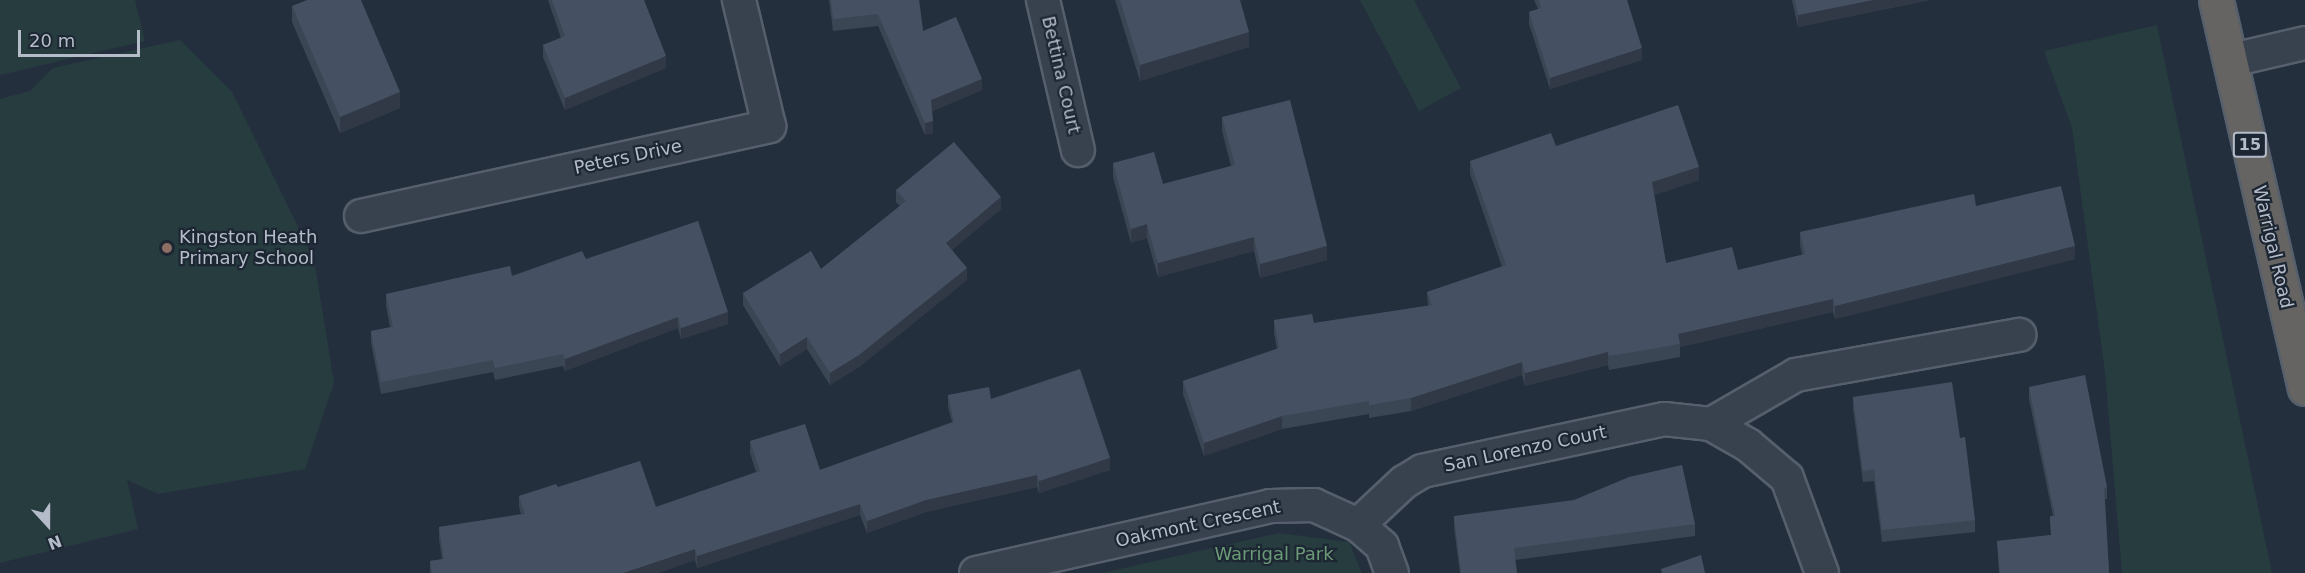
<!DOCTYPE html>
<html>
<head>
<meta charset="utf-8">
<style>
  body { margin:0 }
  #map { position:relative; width:2305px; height:573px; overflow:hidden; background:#242f3e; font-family:"DejaVu Sans",sans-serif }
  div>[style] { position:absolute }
  .green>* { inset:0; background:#263c3f }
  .roads { filter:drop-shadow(2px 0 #565f6c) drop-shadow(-2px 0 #565f6c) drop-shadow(0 2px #565f6c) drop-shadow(0 -2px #565f6c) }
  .minor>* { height:32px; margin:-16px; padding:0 16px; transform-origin:16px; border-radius:16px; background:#38414e }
  .trunk>* { height:33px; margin:-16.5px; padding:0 16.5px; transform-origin:16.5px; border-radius:16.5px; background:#656462 }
  .wall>* { inset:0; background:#3b4654 }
  .shaded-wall>* { inset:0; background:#303945 }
  .building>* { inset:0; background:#455162 }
  .dots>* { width:16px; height:16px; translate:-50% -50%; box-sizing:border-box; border:3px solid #1d2633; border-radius:50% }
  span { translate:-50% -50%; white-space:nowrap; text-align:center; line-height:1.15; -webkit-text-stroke:4.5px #1d2633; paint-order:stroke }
  .shield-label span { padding:2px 4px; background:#1d2633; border:2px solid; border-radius:4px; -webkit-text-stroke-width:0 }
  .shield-label { font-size:16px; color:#b4bcc9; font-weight:700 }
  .street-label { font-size:18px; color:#b4bcc9 }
  .poi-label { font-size:18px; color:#b4bcc9 }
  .left { translate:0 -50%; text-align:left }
  .park-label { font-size:18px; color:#6b9a76 }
  .north { position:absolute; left:18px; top:495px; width:60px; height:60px; -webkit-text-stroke:4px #1d2633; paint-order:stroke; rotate:159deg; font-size:16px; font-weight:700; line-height:24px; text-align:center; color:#b4bcc9 }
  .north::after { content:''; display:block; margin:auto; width:21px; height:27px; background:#b4bcc9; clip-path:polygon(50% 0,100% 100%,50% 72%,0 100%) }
  .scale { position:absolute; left:18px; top:30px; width:122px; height:27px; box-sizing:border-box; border:3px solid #b4bcc9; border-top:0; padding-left:8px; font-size:18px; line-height:21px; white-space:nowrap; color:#b4bcc9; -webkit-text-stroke:4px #1d2633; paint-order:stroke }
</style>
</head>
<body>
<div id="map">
  <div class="green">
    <i style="clip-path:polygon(0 0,135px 0,145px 41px,0 75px)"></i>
    <i style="clip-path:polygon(1360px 0,1414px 0,1461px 88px,1419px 111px)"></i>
    <i style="clip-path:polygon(2157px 25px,2272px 573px,2122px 573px,2105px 372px,2072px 128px,2044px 51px)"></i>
    <i style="clip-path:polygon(180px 40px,232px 92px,314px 259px,334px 383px,305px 469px,158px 494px,127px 480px,138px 529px,0 563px,0 99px,30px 91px,53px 68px)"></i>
    <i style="clip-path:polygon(1279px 533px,1349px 542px,1362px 573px,1102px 573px)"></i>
  </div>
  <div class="roads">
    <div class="minor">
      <i style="left:1043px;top:0;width:154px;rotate:76.9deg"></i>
      <i style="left:2232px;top:60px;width:75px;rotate:-13.1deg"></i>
      <i style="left:361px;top:216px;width:418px;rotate:-12.4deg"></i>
      <i style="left:769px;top:126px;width:130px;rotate:-103.4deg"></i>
      <i style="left:1711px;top:424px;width:98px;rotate:-30deg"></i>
      <i style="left:1796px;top:375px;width:227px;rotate:-10.2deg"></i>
      <i style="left:1358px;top:525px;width:63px;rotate:-43.1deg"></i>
      <i style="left:1404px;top:482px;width:21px;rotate:-31deg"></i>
      <i style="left:1422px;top:471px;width:248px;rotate:-12.1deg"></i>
      <i style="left:1664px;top:419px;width:47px;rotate:6.1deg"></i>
      <i style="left:1711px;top:424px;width:43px;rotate:29.6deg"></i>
      <i style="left:1748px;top:445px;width:51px;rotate:40.2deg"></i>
      <i style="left:1787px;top:478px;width:101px;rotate:69.8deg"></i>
      <i style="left:976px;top:573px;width:302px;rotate:-12.8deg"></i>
      <i style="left:1270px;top:506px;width:44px;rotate:-1.3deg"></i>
      <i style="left:1314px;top:505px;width:48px;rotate:24.4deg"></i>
      <i style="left:1358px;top:525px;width:32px;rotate:41deg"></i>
      <i style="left:1382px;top:546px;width:29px;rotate:70deg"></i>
    </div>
    <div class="trunk">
      <i style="left:2216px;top:0;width:398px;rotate:77.1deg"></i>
    </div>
  </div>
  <div class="wall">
    <i style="clip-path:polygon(548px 0,644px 0,666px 68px,565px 110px,543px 57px,543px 45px,561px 38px)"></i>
    <i style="clip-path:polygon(829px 0,919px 0,923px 31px,982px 90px,932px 111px,933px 133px,925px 135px,878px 26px,833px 31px)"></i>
    <i style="clip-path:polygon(1115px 0,1240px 0,1249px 47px,1140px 81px)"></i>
    <i style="clip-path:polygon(1534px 0,1627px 0,1642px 60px,1550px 89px,1529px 24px,1529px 12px,1538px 9px)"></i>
    <i style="clip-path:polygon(1792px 0,1930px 0,1798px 27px)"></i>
    <i style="clip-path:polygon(292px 6px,400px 108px,340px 133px,292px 22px)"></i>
    <i style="clip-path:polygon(1222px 117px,1327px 260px,1260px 278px,1254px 251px,1158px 277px,1147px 238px,1131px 243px,1113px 177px,1113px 163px,1163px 184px,1231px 166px,1222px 131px)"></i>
    <i style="clip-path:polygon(1556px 146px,1699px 180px,1654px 195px,1666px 263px,1738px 270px,1802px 255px,1800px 245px,1800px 232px,1976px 206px,2075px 259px,1835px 319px,1833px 312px,1680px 347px,1680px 357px,1609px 370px,1608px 365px,1525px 386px,1522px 375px,1411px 411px,1369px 418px,1369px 414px,1282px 429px,1204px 456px,1183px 394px,1183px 381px,1277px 349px,1274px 333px,1274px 320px,1314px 323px,1428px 306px,1427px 292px,1502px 267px,1470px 174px,1470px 161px)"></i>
    <i style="clip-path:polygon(896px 190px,1001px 209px,952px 250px,967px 280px,859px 367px,830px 385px,807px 349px,780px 366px,743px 305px,743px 293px,821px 269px,900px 206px,896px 202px)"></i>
    <i style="clip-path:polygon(586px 259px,728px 324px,681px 339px,678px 328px,565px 371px,563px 366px,495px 380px,493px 372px,381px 394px,371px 343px,371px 331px,390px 327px,386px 306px,386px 294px,512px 276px)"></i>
    <i style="clip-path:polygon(2029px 387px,2107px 487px,2107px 499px,2105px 499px,2109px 573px,1999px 573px,1997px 541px,2051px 535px,2050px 516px,2053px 516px,2029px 399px)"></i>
    <i style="clip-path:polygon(948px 395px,991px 399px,1110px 470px,1039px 493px,1037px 487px,926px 512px,867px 533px,860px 515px,697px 568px,695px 560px,658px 573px,430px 573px,430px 561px,442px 559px,439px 539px,439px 527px,521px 514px,519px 507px,519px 496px,558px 487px,656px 507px,756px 472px,750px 453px,750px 441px,820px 470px,952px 422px,948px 407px)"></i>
    <i style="clip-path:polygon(1853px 397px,1960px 438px,1975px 520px,1975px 532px,1882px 542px,1874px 481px,1863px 482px,1853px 409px)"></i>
    <i style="clip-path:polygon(1454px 516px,1695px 524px,1695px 536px,1515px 560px,1517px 573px,1460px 573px,1454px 528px)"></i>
  </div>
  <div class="shaded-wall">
    <i style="clip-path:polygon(1873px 0,1930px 0,1798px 27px,1798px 15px)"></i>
    <i style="clip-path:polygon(1249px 32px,1249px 47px,1140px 81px,1140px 65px)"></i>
    <i style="clip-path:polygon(1642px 48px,1642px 60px,1550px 89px,1550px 78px)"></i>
    <i style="clip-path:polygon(666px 56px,666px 68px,565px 110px,565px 98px)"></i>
    <i style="clip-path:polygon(982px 79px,982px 90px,931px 112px,931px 100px)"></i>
    <i style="clip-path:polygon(400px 92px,400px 108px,340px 133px,340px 117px)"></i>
    <i style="clip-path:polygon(933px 121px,933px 133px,925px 135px,925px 123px)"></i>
    <i style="clip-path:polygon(1699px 167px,1699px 180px,1652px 196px,1652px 182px)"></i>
    <i style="clip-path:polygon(1001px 197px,1001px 209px,946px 255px,946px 243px)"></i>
    <i style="clip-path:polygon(1147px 224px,1147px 238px,1131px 243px,1131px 229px)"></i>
    <i style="clip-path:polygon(1254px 237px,1254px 251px,1158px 277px,1158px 263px)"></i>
    <i style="clip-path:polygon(1327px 246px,1327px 260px,1260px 278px,1260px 264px)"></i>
    <i style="clip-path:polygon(2075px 246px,2075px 259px,1835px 319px,1835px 306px)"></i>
    <i style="clip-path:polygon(967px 268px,967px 280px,859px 367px,830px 385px,830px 373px)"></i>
    <i style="clip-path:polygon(1833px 299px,1833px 312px,1680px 347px,1678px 334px)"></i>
    <i style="clip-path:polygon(728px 312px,728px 324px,681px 339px,681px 328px)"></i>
    <i style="clip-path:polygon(678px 317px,678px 328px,565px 371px,565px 359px)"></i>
    <i style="clip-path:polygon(807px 337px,807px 349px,780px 366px,780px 354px)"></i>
    <i style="clip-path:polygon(1608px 352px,1608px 365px,1525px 386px,1525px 373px)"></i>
    <i style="clip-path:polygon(1522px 362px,1522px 375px,1411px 411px,1411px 398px)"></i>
    <i style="clip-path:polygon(1282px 416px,1282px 429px,1204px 456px,1204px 443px)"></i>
    <i style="clip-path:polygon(1110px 458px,1110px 470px,1039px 493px,1039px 481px)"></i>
    <i style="clip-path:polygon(1037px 475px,1037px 487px,926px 512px,867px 533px,867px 521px,926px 500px)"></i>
    <i style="clip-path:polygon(860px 504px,860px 515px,697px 568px,697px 556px)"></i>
    <i style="clip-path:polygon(695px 549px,695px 560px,658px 573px,623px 573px)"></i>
  </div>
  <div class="building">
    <i style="clip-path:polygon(307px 0,361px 0,400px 92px,340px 117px,292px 6px)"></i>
    <i style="clip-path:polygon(552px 0,644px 0,666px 56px,565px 98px,543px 45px,565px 36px)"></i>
    <i style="clip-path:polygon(831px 0,919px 0,923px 31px,956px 17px,982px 79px,931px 100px,933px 121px,925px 123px,878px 14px,833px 19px)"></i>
    <i style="clip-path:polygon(1120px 0,1240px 0,1249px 32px,1140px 65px)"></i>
    <i style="clip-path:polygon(1539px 0,1627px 0,1642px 48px,1550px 78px,1529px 12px,1541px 8px)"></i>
    <i style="clip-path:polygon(1795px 0,1873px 0,1798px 15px)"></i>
    <i style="clip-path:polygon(1290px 100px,1327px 246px,1260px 264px,1254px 237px,1158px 263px,1147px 224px,1131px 229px,1113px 163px,1154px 152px,1163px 184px,1235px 165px,1222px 117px)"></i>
    <i style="clip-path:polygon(1678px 105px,1699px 167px,1652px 182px,1666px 263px,1732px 247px,1738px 270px,1805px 254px,1800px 232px,1974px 194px,1976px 206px,2061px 186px,2075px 246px,1835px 306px,1833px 299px,1678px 334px,1680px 344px,1609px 356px,1608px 352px,1525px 373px,1522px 362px,1411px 398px,1369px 405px,1369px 401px,1282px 416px,1204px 443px,1183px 381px,1279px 348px,1274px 320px,1312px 314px,1314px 323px,1432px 305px,1427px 292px,1506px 265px,1470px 161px,1551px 133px,1556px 146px)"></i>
    <i style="clip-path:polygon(954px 142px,1001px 197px,946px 243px,967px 268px,859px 355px,830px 373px,807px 337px,780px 354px,743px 293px,811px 251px,821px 269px,906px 201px,896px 190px)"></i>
    <i style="clip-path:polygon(698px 221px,728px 312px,681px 328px,678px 317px,565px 359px,563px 354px,495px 368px,493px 360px,381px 382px,371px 331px,393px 327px,386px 294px,510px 266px,512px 276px,582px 251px,586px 259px)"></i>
    <i style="clip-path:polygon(1080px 369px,1110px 458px,1039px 481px,1037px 475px,926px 500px,867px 521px,860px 504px,697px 556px,695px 549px,623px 573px,432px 573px,430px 561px,444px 559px,439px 527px,525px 514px,519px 496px,556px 484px,558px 487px,640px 461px,656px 507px,760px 471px,750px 441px,805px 424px,820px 470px,954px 422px,948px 395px,989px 387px,991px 399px)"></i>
    <i style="clip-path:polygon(2085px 375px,2107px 487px,2104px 488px,2109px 573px,2000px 573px,1997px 541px,2051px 535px,2050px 516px,2055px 516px,2029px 387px)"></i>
    <i style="clip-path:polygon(1952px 382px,1960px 438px,1965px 437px,1975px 520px,1882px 530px,1874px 469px,1863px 471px,1853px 397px)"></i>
    <i style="clip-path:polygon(1682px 465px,1695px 524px,1514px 548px,1517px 573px,1461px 573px,1454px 516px,1574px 500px,1629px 477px)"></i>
    <i style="clip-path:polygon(1701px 555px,1705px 573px,1662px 573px,1661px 569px)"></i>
  </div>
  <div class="dots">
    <i style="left:167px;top:248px;background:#8d6e63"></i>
  </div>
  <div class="shield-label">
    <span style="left:2250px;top:145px">15</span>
  </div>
  <div class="street-label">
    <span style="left:1061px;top:75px;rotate:77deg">Bettina Court</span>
    <span style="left:628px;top:157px;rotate:-12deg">Peters Drive</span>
    <span style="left:2273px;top:247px;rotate:77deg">Warrigal Road</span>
    <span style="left:1525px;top:449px;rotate:-12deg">San Lorenzo Court</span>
    <span style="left:1198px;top:524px;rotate:-12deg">Oakmont Crescent</span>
  </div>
  <div class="poi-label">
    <span class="left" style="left:179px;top:248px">Kingston Heath<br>Primary School</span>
  </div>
  <div class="park-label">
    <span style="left:1274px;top:554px">Warrigal Park</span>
  </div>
  <div class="north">N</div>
  <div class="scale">20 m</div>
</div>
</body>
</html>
